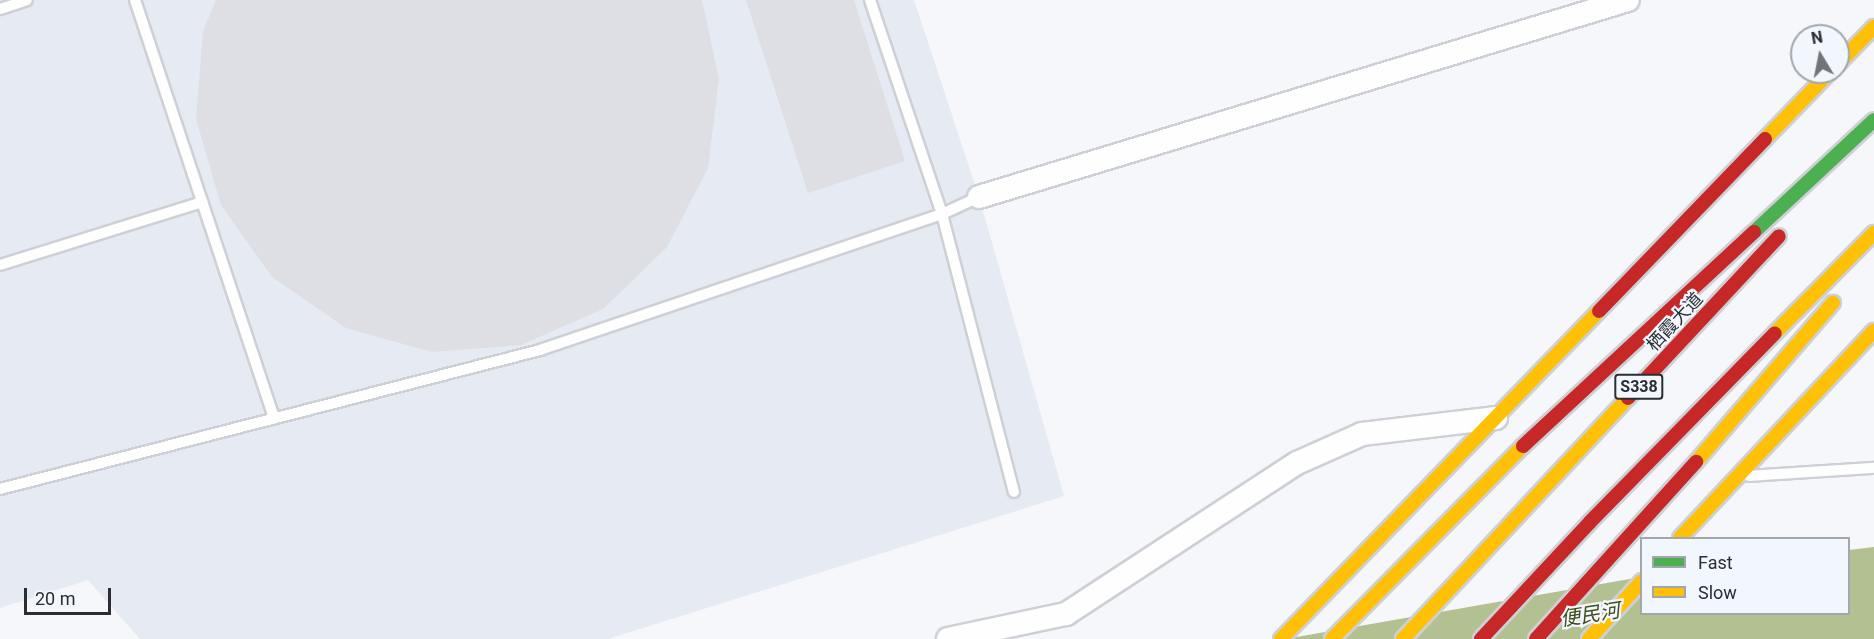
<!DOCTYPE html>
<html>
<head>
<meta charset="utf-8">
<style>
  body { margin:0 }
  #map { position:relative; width:1874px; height:639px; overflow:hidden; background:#f5f7fa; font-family:Roboto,"Noto Sans SC",sans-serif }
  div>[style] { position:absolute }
  .built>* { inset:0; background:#e5eaf3 }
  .water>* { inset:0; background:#b3c092 }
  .building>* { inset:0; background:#dddfe4 }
  .roads { filter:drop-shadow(2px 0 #cdd0d5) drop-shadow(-2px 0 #cdd0d5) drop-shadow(0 2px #cdd0d5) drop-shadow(0 -2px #cdd0d5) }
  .lane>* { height:10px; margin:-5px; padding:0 5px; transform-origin:5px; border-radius:5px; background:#fefefe }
  .street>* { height:22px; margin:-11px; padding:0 11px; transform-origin:11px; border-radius:11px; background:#fefefe }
  .fast>* { height:14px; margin:-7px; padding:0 7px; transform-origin:7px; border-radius:7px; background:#4caf50 }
  .slow>* { height:14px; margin:-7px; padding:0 7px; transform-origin:7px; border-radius:7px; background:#ffc107 }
  .jam>* { height:14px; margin:-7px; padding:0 7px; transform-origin:7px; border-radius:7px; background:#c62828 }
  span { translate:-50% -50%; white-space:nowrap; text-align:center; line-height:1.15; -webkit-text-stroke:4.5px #f2f6fd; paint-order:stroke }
  .shield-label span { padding:2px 4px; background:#f2f6fd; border:2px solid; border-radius:4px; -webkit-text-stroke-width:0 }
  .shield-label { font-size:16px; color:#2a2d34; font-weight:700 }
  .street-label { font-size:18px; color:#2a2d34 }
  .water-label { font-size:20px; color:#414d1b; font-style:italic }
  .legend { position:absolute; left:1640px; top:537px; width:210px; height:78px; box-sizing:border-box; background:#f2f6fd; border:2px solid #a2a6ad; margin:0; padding:8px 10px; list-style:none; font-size:18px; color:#2a2d34 }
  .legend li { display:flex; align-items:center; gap:12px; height:30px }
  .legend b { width:30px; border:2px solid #a2a6ad }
  .north { position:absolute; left:1790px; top:24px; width:60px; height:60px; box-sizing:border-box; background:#f2f6fd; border:2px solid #a2a6ad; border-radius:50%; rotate:350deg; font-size:16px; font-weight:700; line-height:24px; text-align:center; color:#2a2d34 }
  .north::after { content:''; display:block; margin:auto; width:21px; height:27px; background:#717479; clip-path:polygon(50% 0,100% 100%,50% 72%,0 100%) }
  .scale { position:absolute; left:24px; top:588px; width:87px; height:27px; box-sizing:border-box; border:3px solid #2a2d34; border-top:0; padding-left:8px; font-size:18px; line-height:21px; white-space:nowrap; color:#2a2d34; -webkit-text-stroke:4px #f2f6fd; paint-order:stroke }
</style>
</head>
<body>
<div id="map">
  <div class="built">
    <i style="clip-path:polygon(0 0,914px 0,979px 197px,1064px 496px,608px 639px,140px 639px,88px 580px,0 608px)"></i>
  </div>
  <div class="water">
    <i style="clip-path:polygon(1874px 547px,1874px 639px,1285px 639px,1641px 577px,1642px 614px,1848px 614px,1849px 550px)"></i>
  </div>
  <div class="building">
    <i style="clip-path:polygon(216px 0,702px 0,719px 79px,708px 168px,667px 247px,603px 309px,521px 345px,432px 352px,346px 328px,272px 277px,221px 205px,196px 119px,203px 31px)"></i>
    <i style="clip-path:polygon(746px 0,854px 0,905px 161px,808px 193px)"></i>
  </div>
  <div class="roads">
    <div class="lane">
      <i style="left:135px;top:0;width:441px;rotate:71.6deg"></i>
      <i style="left:870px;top:0;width:226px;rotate:71.4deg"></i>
      <i style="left:942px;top:214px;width:287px;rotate:75.5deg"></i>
      <i style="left:0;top:9px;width:28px;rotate:-18deg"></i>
      <i style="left:0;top:265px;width:212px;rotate:-17.3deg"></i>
      <i style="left:1749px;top:476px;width:125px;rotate:-3.7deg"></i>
      <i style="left:0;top:489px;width:558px;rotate:-14.43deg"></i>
      <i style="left:540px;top:350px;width:424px;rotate:-18.7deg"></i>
      <i style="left:942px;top:214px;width:41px;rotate:-24.7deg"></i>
    </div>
    <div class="street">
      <i style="left:979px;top:197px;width:678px;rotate:-16.89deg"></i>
      <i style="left:948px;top:639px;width:121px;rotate:-12deg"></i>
      <i style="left:1066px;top:614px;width:276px;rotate:-33.2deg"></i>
      <i style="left:1297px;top:463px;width:71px;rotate:-24deg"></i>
      <i style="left:1362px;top:434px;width:135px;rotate:-6.8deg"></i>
    </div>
    <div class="fast">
      <i style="left:1754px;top:232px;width:164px;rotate:-43deg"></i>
    </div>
    <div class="slow">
      <i style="left:1838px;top:64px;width:52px;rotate:-45.8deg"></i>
      <i style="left:1765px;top:139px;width:93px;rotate:-45.9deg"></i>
      <i style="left:1775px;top:333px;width:141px;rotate:-45.3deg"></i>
      <i style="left:1696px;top:462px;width:210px;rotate:-49.3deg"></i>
      <i style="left:1680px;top:538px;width:284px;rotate:-46.9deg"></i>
      <i style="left:1281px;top:639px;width:457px;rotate:-45.9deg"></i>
      <i style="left:1332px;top:639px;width:272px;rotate:-45.3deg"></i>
      <i style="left:1403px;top:639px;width:330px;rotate:-47deg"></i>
      <i style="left:1589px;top:639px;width:79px;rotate:-47.6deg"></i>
    </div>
    <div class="jam">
      <i style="left:1599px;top:311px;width:239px;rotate:-46deg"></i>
      <i style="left:1628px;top:398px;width:221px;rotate:-47deg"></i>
      <i style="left:1523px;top:446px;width:315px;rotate:-42.8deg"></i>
      <i style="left:1481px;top:639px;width:160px;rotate:-47deg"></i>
      <i style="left:1590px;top:522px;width:264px;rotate:-45.6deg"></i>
      <i style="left:1536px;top:639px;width:239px;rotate:-47.9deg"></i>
    </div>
  </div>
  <div class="shield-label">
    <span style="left:1639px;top:387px">S338</span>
  </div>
  <div class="street-label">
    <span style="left:1675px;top:322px;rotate:-47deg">栖霞大道</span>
  </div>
  <div class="water-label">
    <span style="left:1590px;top:615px;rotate:-9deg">便民河</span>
  </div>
  <ul class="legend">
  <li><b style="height:8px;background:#4caf50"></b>Fast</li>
  <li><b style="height:8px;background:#ffc107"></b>Slow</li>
  </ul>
  <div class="north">N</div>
  <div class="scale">20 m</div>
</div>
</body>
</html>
